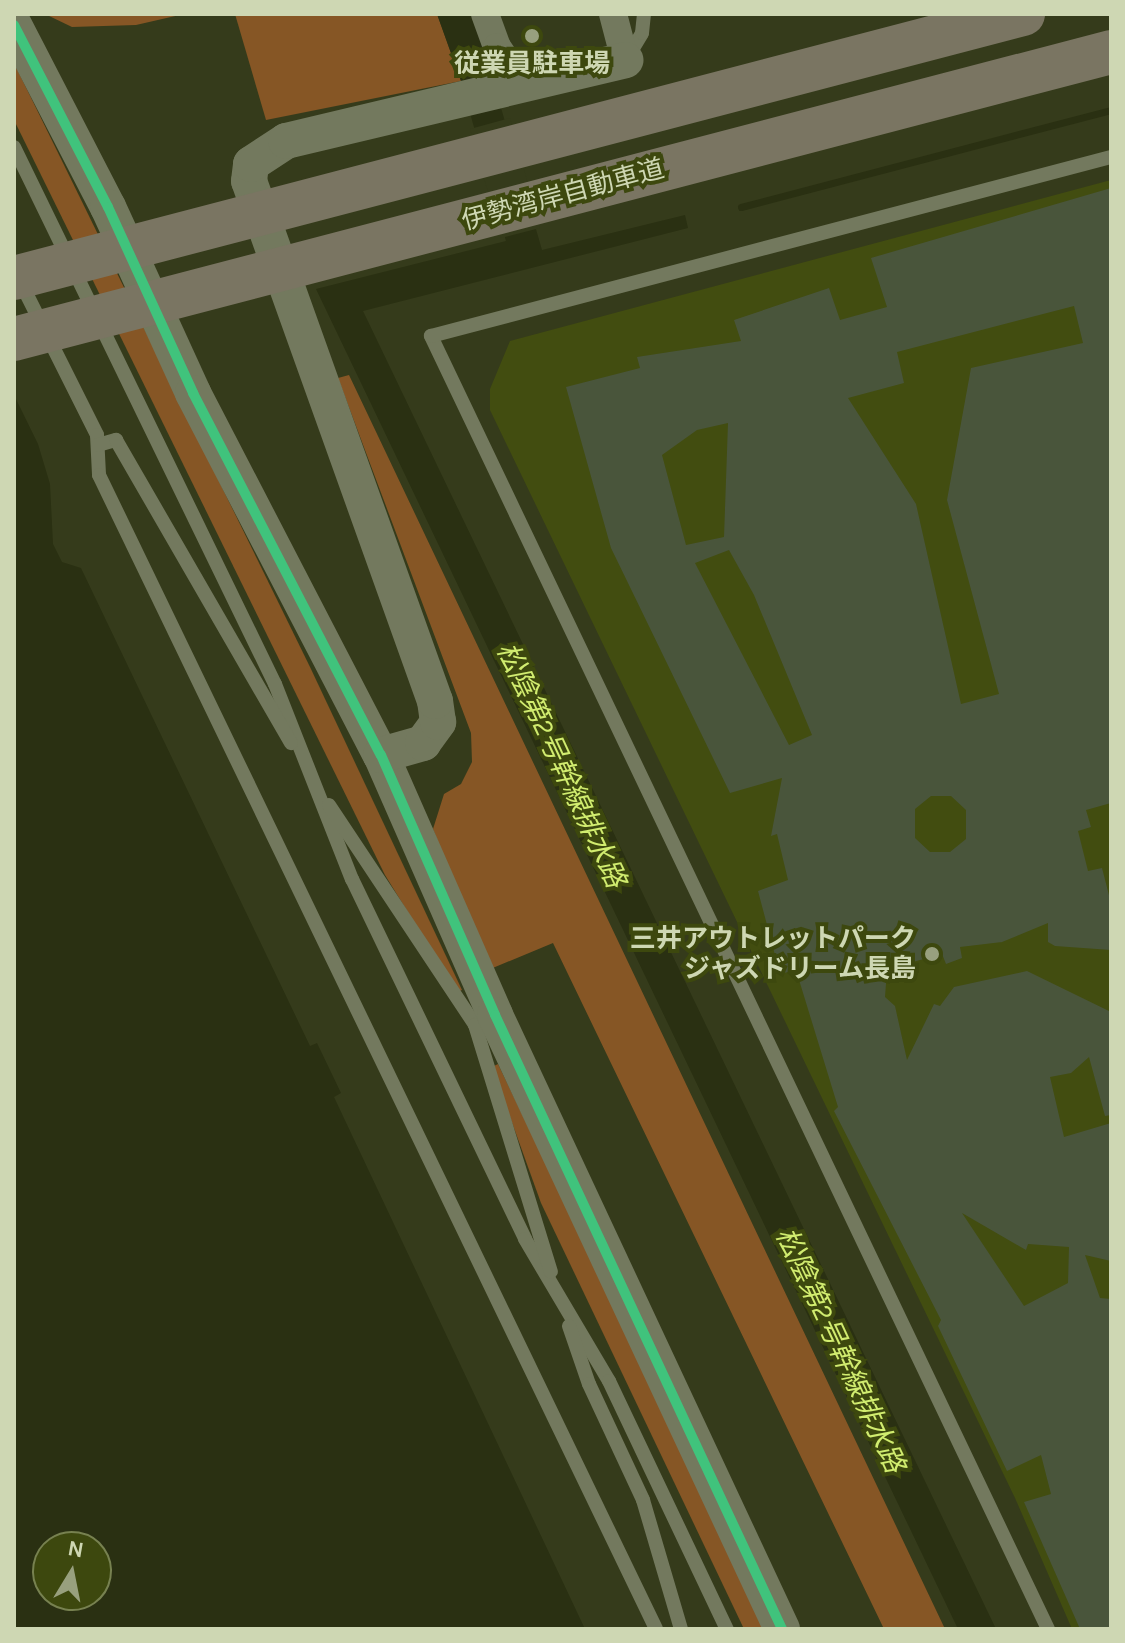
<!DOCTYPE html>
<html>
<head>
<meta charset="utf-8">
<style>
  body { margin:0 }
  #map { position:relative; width:1125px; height:1643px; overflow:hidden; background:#353b1b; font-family:Karla,"Noto Sans JP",sans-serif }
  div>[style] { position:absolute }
  .built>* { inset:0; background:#424d10 }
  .green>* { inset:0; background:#865625 }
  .water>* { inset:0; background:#2a3012 }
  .pier>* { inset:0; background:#353b1b }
  .stream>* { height:7px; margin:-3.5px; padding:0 3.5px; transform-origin:3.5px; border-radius:3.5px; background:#2a3012 }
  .building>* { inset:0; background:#49553b }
  .service>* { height:14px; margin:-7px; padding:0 7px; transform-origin:7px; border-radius:7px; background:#73795e }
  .minor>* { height:28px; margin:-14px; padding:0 14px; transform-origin:14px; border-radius:14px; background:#73795e }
  .tertiary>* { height:36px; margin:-18px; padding:0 18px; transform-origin:18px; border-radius:18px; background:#73795e }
  .motorway>* { height:44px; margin:-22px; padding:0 22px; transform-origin:22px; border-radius:22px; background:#7a7562 }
  .cycleway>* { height:10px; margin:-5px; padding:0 5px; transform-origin:5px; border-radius:5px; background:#40c37c }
  .dots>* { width:22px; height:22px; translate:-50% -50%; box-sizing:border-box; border:4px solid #3d480e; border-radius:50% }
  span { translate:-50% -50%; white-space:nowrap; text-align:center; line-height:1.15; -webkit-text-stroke:8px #3d480e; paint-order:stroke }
  .poi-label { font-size:26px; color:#ced7b3; font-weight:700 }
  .right { translate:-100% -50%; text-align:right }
  .street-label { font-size:26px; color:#ced7b3 }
  .water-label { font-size:28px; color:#d1ec6f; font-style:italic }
  .frame { position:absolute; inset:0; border:16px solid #ced7b3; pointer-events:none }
  .north { position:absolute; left:32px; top:1531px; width:80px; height:80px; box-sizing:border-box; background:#3d480e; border:2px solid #778150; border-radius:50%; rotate:10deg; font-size:22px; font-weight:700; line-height:32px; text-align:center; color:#ced7b3 }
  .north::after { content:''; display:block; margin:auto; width:28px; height:36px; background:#98a07e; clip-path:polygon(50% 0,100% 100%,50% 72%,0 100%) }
</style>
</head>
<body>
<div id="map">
  <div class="built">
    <i style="clip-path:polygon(1111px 180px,1111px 1629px,1072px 1629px,1015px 1498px,490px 410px,490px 389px,510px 341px)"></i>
  </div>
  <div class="green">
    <i style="clip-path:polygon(45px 14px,184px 14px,136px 25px,72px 27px)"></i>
    <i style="clip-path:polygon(235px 14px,437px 14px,461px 81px,266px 120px)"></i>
    <i style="clip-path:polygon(14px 63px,310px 667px,462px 990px,457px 992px,385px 875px,14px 120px)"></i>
    <i style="clip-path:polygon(349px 375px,945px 1629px,884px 1629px,553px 943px,488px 970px,433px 829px,444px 794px,461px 784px,472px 762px,471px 733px,338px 378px)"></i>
    <i style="clip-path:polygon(498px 1064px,769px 1629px,744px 1629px,541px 1203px,492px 1067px)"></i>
  </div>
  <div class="water">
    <i style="clip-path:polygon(437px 14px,474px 14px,542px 250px,685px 215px,688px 228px,363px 311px,996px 1629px,958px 1629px,316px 289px,506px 241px,461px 81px)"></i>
    <i style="clip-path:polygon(evenodd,14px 395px,38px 444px,50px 484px,53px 544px,62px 562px,81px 568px,310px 1046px,317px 1043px,341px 1093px,334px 1097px,585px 1629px,14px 1629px,14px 395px,48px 1547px,96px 1547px,96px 1595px,48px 1595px,48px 1547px)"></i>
  </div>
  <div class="pier">
    <i style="clip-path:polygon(510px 118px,540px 228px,501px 238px,470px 129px)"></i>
  </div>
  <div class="stream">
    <i style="left:741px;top:207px;width:383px;rotate:-14.7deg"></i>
  </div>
  <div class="building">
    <i style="clip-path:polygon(evenodd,1111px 188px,1111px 803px,1086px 810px,1091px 827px,1078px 831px,1088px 871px,1102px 868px,1111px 903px,1111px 950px,1055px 946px,1048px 942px,1048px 923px,1002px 942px,960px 947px,962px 958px,946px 964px,942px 954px,909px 963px,888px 957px,885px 997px,895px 1006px,907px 1060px,934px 1004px,940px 1006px,954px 987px,1027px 971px,1111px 1012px,1111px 1115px,1105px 1116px,1089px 1057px,1071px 1073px,1050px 1077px,1064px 1137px,1111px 1123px,1111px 1261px,1085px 1255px,1100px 1298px,1111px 1299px,1111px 1629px,1080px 1629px,1024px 1502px,1051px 1494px,1041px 1455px,1007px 1471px,938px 1326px,941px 1320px,834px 1111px,838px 1107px,796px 970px,780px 974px,758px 891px,788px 880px,777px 834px,771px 836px,782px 778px,730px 793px,611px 548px,566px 387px,640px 368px,637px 357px,741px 341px,734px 320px,829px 288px,840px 320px,887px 307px,871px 258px,1111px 188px,1074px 306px,1083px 343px,971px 368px,947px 500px,999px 694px,961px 704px,916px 504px,848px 398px,904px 383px,897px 352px,1074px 306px,1111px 188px,728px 423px,724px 537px,686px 545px,662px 455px,697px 430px,728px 423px,1111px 188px,729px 550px,754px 595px,812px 735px,789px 745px,695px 563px,729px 550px,1111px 188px,931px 796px,951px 796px,966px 810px,966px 839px,950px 852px,930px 852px,915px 838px,915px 809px,931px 796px,1111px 188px,962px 1213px,1026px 1250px,1028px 1244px,1069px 1247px,1068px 1283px,1024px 1306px,962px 1213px)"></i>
  </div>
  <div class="service">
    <i style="left:626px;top:60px;width:31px;rotate:-59deg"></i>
    <i style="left:642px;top:33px;width:19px;rotate:-84deg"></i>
    <i style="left:14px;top:147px;width:597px;rotate:64.08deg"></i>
    <i style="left:275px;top:684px;width:210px;rotate:68.5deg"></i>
    <i style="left:352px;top:879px;width:399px;rotate:64.3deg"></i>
    <i style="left:525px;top:1239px;width:165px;rotate:59.4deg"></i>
    <i style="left:609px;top:1381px;width:275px;rotate:64.6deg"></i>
    <i style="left:21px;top:283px;width:170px;rotate:63.4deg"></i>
    <i style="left:97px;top:435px;width:40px;rotate:87.1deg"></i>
    <i style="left:99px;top:475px;width:1281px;rotate:64.23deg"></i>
    <i style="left:98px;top:445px;width:19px;rotate:-16deg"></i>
    <i style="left:116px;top:440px;width:350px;rotate:60deg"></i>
    <i style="left:329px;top:805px;width:264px;rotate:56.4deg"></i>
    <i style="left:482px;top:1021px;width:8px;rotate:150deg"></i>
    <i style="left:475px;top:1025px;width:258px;rotate:72.9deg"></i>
    <i style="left:569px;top:1326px;width:61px;rotate:71deg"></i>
    <i style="left:589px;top:1384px;width:128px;rotate:65deg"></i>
    <i style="left:643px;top:1500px;width:134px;rotate:73.6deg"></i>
    <i style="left:1048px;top:1629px;width:1433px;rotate:-115.51deg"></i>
    <i style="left:431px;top:336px;width:703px;rotate:-14.75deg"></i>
  </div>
  <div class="minor">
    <i style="left:485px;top:14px;width:35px;rotate:70deg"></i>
    <i style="left:497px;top:47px;width:46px;rotate:55.6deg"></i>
    <i style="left:613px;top:14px;width:48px;rotate:75.4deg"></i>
  </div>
  <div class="tertiary">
    <i style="left:14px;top:25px;width:205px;rotate:62.7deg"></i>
    <i style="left:108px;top:207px;width:205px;rotate:65.4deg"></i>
    <i style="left:193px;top:393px;width:408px;rotate:62.6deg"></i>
    <i style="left:381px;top:755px;width:284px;rotate:66.3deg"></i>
    <i style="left:495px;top:1015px;width:678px;rotate:64.95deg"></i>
    <i style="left:381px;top:755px;width:44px;rotate:-15.9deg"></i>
    <i style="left:423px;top:743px;width:26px;rotate:-54deg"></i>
    <i style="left:438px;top:722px;width:21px;rotate:-98deg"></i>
    <i style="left:435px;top:701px;width:552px;rotate:-109.68deg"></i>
    <i style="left:249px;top:181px;width:17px;rotate:-83deg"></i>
    <i style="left:251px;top:164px;width:42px;rotate:-33.3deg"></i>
    <i style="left:286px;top:141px;width:349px;rotate:-13.4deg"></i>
  </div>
  <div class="motorway">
    <i style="left:14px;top:278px;width:1043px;rotate:-14.66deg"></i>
    <i style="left:14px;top:339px;width:1134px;rotate:-14.66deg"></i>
  </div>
  <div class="cycleway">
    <i style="left:14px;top:25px;width:205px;rotate:62.7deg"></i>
    <i style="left:108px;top:207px;width:205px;rotate:65.4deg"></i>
    <i style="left:193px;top:393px;width:408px;rotate:62.6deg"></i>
    <i style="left:381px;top:755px;width:284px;rotate:66.3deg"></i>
    <i style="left:495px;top:1015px;width:678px;rotate:64.95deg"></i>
  </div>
  <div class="dots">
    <i style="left:532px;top:36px;background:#98a07e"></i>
    <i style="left:932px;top:954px;background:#98a07e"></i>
  </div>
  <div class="poi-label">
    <span style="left:532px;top:64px">従業員駐車場</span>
    <span class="right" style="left:916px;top:954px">三井アウトレットパーク<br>ジャズドリーム長島</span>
  </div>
  <div class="street-label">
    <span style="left:563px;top:195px;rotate:-15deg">伊勢湾岸自動車道</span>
  </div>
  <div class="water-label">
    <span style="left:561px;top:765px;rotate:65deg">松陰第2号幹線排水路</span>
    <span style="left:840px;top:1350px;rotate:65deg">松陰第2号幹線排水路</span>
  </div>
  <div class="frame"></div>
  <div class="north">N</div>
</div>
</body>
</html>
